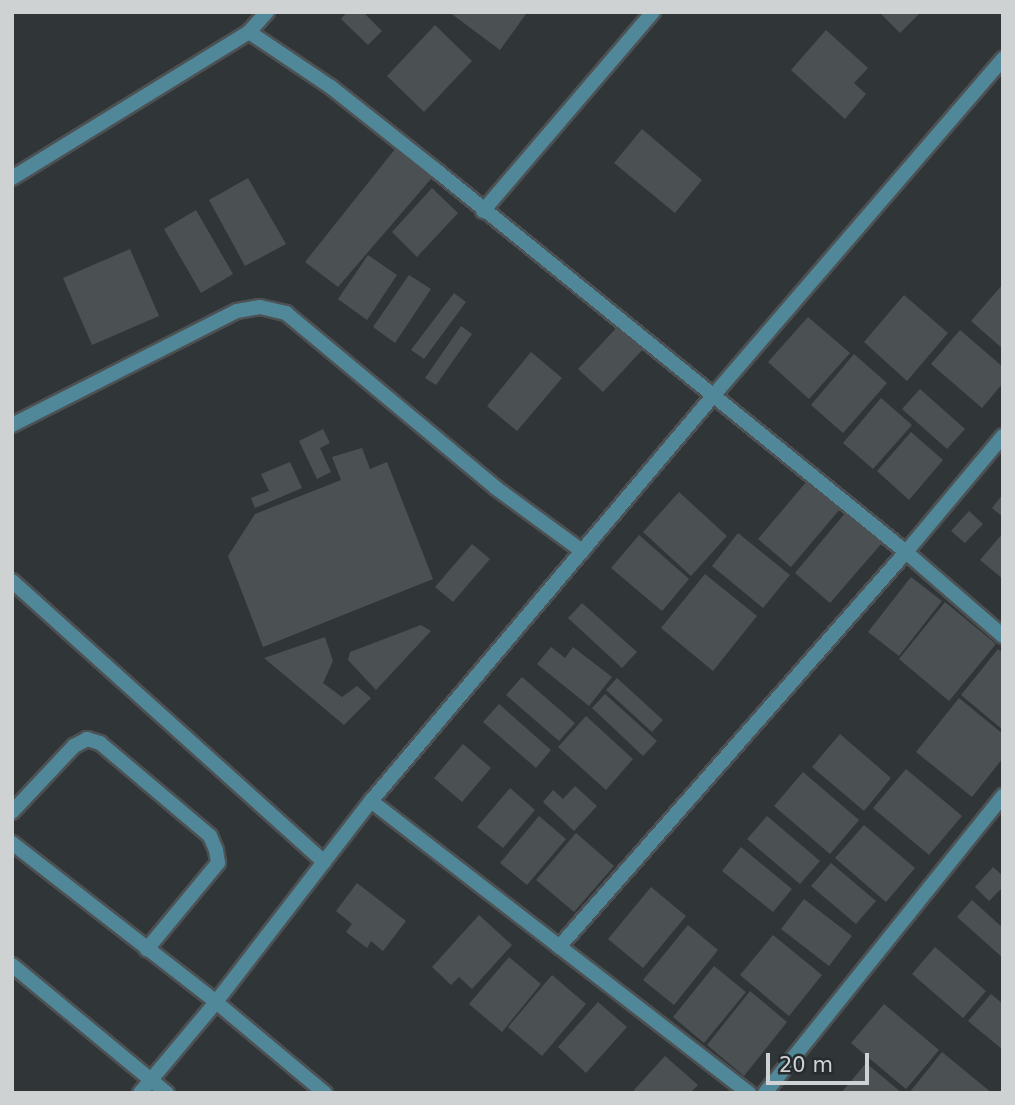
<!DOCTYPE html>
<html>
<head>
<meta charset="utf-8">
<style>
  body { margin:0 }
  #map { position:relative; width:1015px; height:1105px; overflow:hidden; background:#303537; font-family:"DejaVu Sans",sans-serif }
  div>[style] { position:absolute }
  .building>* { inset:0; background:#4b5153 }
  .roads { filter:drop-shadow(2px 0 #4d5153) drop-shadow(-2px 0 #4d5153) drop-shadow(0 2px #4d5153) drop-shadow(0 -2px #4d5153) }
  .service>* { height:14px; margin:-7px; padding:0 7px; transform-origin:7px; border-radius:7px; background:#50889a }
  .minor>* { height:14px; margin:-7px; padding:0 7px; transform-origin:7px; border-radius:7px; background:#50889a }
  span { translate:-50% -50%; white-space:nowrap; text-align:center; line-height:1.15; -webkit-text-stroke:5px #262b2d; paint-order:stroke }
  .frame { position:absolute; inset:0; border:14px solid #cfd2d3; pointer-events:none }
  .scale { position:absolute; left:766px; top:1053px; width:103px; height:32px; box-sizing:border-box; border:4px solid #cfd2d3; border-top:0; padding-left:9px; font-size:21px; line-height:24px; white-space:nowrap; color:#cfd2d3; -webkit-text-stroke:5px #262b2d; paint-order:stroke }
</style>
</head>
<body>
<div id="map">
  <div class="building">
    <i style="clip-path:polygon(347px 12px,363px 12px,382px 31px,368px 45px,341px 19px)"></i>
    <i style="clip-path:polygon(449px 12px,523px 12px,526px 14px,500px 50px)"></i>
    <i style="clip-path:polygon(879px 12px,921px 12px,900px 33px)"></i>
    <i style="clip-path:polygon(435px 25px,472px 61px,424px 112px,387px 76px)"></i>
    <i style="clip-path:polygon(826px 30px,868px 68px,854px 83px,866px 94px,845px 119px,791px 70px)"></i>
    <i style="clip-path:polygon(642px 129px,702px 180px,675px 213px,614px 163px)"></i>
    <i style="clip-path:polygon(399px 144px,436px 173px,338px 287px,305px 262px)"></i>
    <i style="clip-path:polygon(248px 178px,286px 244px,245px 266px,209px 200px)"></i>
    <i style="clip-path:polygon(432px 188px,458px 213px,417px 257px,392px 232px)"></i>
    <i style="clip-path:polygon(196px 210px,233px 274px,201px 293px,164px 229px)"></i>
    <i style="clip-path:polygon(130px 249px,159px 316px,92px 345px,63px 278px)"></i>
    <i style="clip-path:polygon(368px 255px,397px 275px,367px 320px,338px 299px)"></i>
    <i style="clip-path:polygon(409px 275px,431px 289px,395px 343px,373px 327px)"></i>
    <i style="clip-path:polygon(1003px 284px,1003px 349px,971px 321px)"></i>
    <i style="clip-path:polygon(454px 293px,466px 302px,424px 359px,411px 350px)"></i>
    <i style="clip-path:polygon(904px 295px,948px 333px,907px 381px,864px 342px)"></i>
    <i style="clip-path:polygon(808px 317px,850px 353px,809px 399px,768px 362px)"></i>
    <i style="clip-path:polygon(620px 324px,645px 347px,603px 392px,578px 369px)"></i>
    <i style="clip-path:polygon(461px 326px,472px 334px,436px 385px,425px 378px)"></i>
    <i style="clip-path:polygon(960px 330px,1003px 367px,1003px 383px,982px 408px,931px 364px)"></i>
    <i style="clip-path:polygon(531px 352px,562px 378px,517px 431px,487px 406px)"></i>
    <i style="clip-path:polygon(854px 354px,887px 383px,843px 433px,811px 405px)"></i>
    <i style="clip-path:polygon(920px 389px,965px 429px,947px 449px,902px 409px)"></i>
    <i style="clip-path:polygon(881px 398px,912px 425px,873px 469px,843px 443px)"></i>
    <i style="clip-path:polygon(323px 429px,330px 443px,320px 448px,331px 472px,317px 479px,299px 441px)"></i>
    <i style="clip-path:polygon(911px 432px,943px 460px,909px 500px,877px 471px)"></i>
    <i style="clip-path:polygon(362px 448px,370px 469px,387px 462px,433px 579px,263px 647px,228px 556px,255px 514px,341px 480px,332px 457px)"></i>
    <i style="clip-path:polygon(290px 462px,302px 488px,255px 508px,251px 498px,269px 491px,261px 474px)"></i>
    <i style="clip-path:polygon(807px 481px,840px 509px,791px 567px,758px 539px)"></i>
    <i style="clip-path:polygon(679px 492px,727px 536px,691px 576px,643px 532px)"></i>
    <i style="clip-path:polygon(1003px 494px,1003px 517px,992px 508px)"></i>
    <i style="clip-path:polygon(969px 511px,983px 524px,965px 543px,951px 531px)"></i>
    <i style="clip-path:polygon(846px 512px,882px 543px,830px 603px,795px 573px)"></i>
    <i style="clip-path:polygon(738px 533px,790px 575px,763px 608px,712px 566px)"></i>
    <i style="clip-path:polygon(1003px 533px,1003px 579px,980px 560px)"></i>
    <i style="clip-path:polygon(639px 535px,689px 579px,662px 611px,611px 568px)"></i>
    <i style="clip-path:polygon(472px 544px,490px 559px,453px 602px,435px 587px)"></i>
    <i style="clip-path:polygon(705px 574px,757px 616px,713px 671px,661px 628px)"></i>
    <i style="clip-path:polygon(911px 577px,942px 601px,899px 656px,868px 632px)"></i>
    <i style="clip-path:polygon(945px 602px,996px 644px,949px 701px,899px 659px)"></i>
    <i style="clip-path:polygon(582px 603px,637px 652px,622px 668px,568px 618px)"></i>
    <i style="clip-path:polygon(421px 625px,431px 631px,376px 690px,348px 660px,350px 652px)"></i>
    <i style="clip-path:polygon(325px 637px,333px 661px,323px 683px,342px 697px,357px 686px,371px 698px,344px 725px,264px 658px)"></i>
    <i style="clip-path:polygon(551px 647px,565px 658px,573px 647px,612px 677px,589px 706px,537px 664px)"></i>
    <i style="clip-path:polygon(998px 649px,1003px 653px,1003px 730px,961px 695px)"></i>
    <i style="clip-path:polygon(522px 677px,575px 723px,559px 741px,506px 695px)"></i>
    <i style="clip-path:polygon(617px 678px,663px 720px,652px 732px,606px 690px)"></i>
    <i style="clip-path:polygon(605px 694px,657px 741px,643px 756px,592px 708px)"></i>
    <i style="clip-path:polygon(959px 698px,1003px 734px,1003px 758px,972px 797px,916px 752px)"></i>
    <i style="clip-path:polygon(499px 704px,551px 750px,536px 768px,483px 722px)"></i>
    <i style="clip-path:polygon(586px 716px,633px 759px,606px 790px,558px 747px)"></i>
    <i style="clip-path:polygon(840px 734px,891px 778px,864px 811px,812px 767px)"></i>
    <i style="clip-path:polygon(463px 744px,491px 768px,462px 802px,434px 778px)"></i>
    <i style="clip-path:polygon(906px 769px,962px 816px,929px 855px,873px 808px)"></i>
    <i style="clip-path:polygon(803px 772px,859px 820px,830px 854px,774px 806px)"></i>
    <i style="clip-path:polygon(575px 786px,597px 806px,574px 831px,543px 802px,553px 790px,563px 799px)"></i>
    <i style="clip-path:polygon(510px 788px,535px 810px,503px 848px,477px 827px)"></i>
    <i style="clip-path:polygon(539px 816px,566px 839px,527px 885px,500px 863px)"></i>
    <i style="clip-path:polygon(767px 816px,820px 861px,800px 884px,747px 839px)"></i>
    <i style="clip-path:polygon(864px 825px,915px 868px,886px 902px,835px 858px)"></i>
    <i style="clip-path:polygon(576px 833px,614px 866px,574px 912px,536px 880px)"></i>
    <i style="clip-path:polygon(741px 847px,792px 889px,773px 912px,722px 871px)"></i>
    <i style="clip-path:polygon(831px 863px,876px 901px,856px 924px,811px 886px)"></i>
    <i style="clip-path:polygon(993px 867px,1003px 876px,1003px 887px,989px 901px,975px 887px)"></i>
    <i style="clip-path:polygon(357px 883px,406px 921px,383px 951px,371px 941px,367px 948px,346px 932px,352px 924px,336px 911px)"></i>
    <i style="clip-path:polygon(651px 887px,686px 916px,643px 968px,608px 939px)"></i>
    <i style="clip-path:polygon(804px 899px,852px 936px,829px 966px,781px 929px)"></i>
    <i style="clip-path:polygon(972px 900px,1003px 928px,1003px 958px,957px 917px)"></i>
    <i style="clip-path:polygon(479px 915px,512px 945px,472px 989px,459px 977px,451px 985px,432px 967px)"></i>
    <i style="clip-path:polygon(688px 925px,718px 950px,674px 1005px,643px 980px)"></i>
    <i style="clip-path:polygon(773px 935px,822px 975px,789px 1016px,740px 975px)"></i>
    <i style="clip-path:polygon(935px 947px,986px 991px,963px 1018px,912px 974px)"></i>
    <i style="clip-path:polygon(509px 957px,541px 984px,502px 1032px,469px 1004px)"></i>
    <i style="clip-path:polygon(714px 966px,746px 992px,704px 1043px,673px 1017px)"></i>
    <i style="clip-path:polygon(552px 975px,586px 1004px,542px 1056px,508px 1027px)"></i>
    <i style="clip-path:polygon(750px 991px,787px 1022px,744px 1076px,707px 1045px)"></i>
    <i style="clip-path:polygon(991px 994px,1003px 1004px,1003px 1050px,968px 1021px)"></i>
    <i style="clip-path:polygon(598px 1002px,627px 1027px,586px 1073px,558px 1047px)"></i>
    <i style="clip-path:polygon(884px 1004px,939px 1050px,906px 1089px,851px 1043px)"></i>
    <i style="clip-path:polygon(942px 1052px,992px 1093px,909px 1093px)"></i>
    <i style="clip-path:polygon(665px 1056px,698px 1085px,690px 1093px,637px 1093px,634px 1090px)"></i>
    <i style="clip-path:polygon(866px 1063px,902px 1093px,841px 1093px)"></i>
  </div>
  <div class="roads">
    <div class="service">
      <i style="left:12px;top:812px;width:91px;rotate:-46.8deg"></i>
      <i style="left:74px;top:746px;width:15px;rotate:-28deg"></i>
      <i style="left:87px;top:739px;width:14px;rotate:17deg"></i>
      <i style="left:100px;top:743px;width:144px;rotate:40.2deg"></i>
      <i style="left:210px;top:836px;width:15px;rotate:67deg"></i>
      <i style="left:216px;top:850px;width:13px;rotate:81deg"></i>
      <i style="left:218px;top:863px;width:112px;rotate:129.5deg"></i>
    </div>
    <div class="minor">
      <i style="left:249px;top:32px;width:99px;rotate:33.9deg"></i>
      <i style="left:331px;top:87px;width:135px;rotate:38.4deg"></i>
      <i style="left:437px;top:171px;width:604px;rotate:39.09deg"></i>
      <i style="left:906px;top:552px;width:128px;rotate:40.9deg"></i>
      <i style="left:12px;top:178px;width:278px;rotate:-31.6deg"></i>
      <i style="left:249px;top:32px;width:27px;rotate:-48deg"></i>
      <i style="left:483px;top:211px;width:262px;rotate:-49.5deg"></i>
      <i style="left:12px;top:425px;width:252px;rotate:-26.9deg"></i>
      <i style="left:237px;top:311px;width:23px;rotate:-10deg"></i>
      <i style="left:260px;top:307px;width:27px;rotate:13deg"></i>
      <i style="left:286px;top:313px;width:273px;rotate:39.8deg"></i>
      <i style="left:496px;top:488px;width:107px;rotate:36.2deg"></i>
      <i style="left:12px;top:581px;width:420px;rotate:42deg"></i>
      <i style="left:371px;top:801px;width:478px;rotate:37.7deg"></i>
      <i style="left:12px;top:843px;width:259px;rotate:37.9deg"></i>
      <i style="left:216px;top:1002px;width:142px;rotate:39.9deg"></i>
      <i style="left:559px;top:947px;width:526px;rotate:-48.7deg"></i>
      <i style="left:906px;top:552px;width:151px;rotate:-50.1deg"></i>
      <i style="left:12px;top:965px;width:201px;rotate:39.6deg"></i>
      <i style="left:140px;top:1093px;width:119px;rotate:-50.1deg"></i>
      <i style="left:216px;top:1002px;width:254px;rotate:-52.4deg"></i>
      <i style="left:371px;top:801px;width:530px;rotate:-49.82deg"></i>
      <i style="left:713px;top:396px;width:445px;rotate:-49.3deg"></i>
      <i style="left:765px;top:1093px;width:381px;rotate:-51.3deg"></i>
    </div>
  </div>
  <div class="frame"></div>
  <div class="scale">20 m</div>
</div>
</body>
</html>
